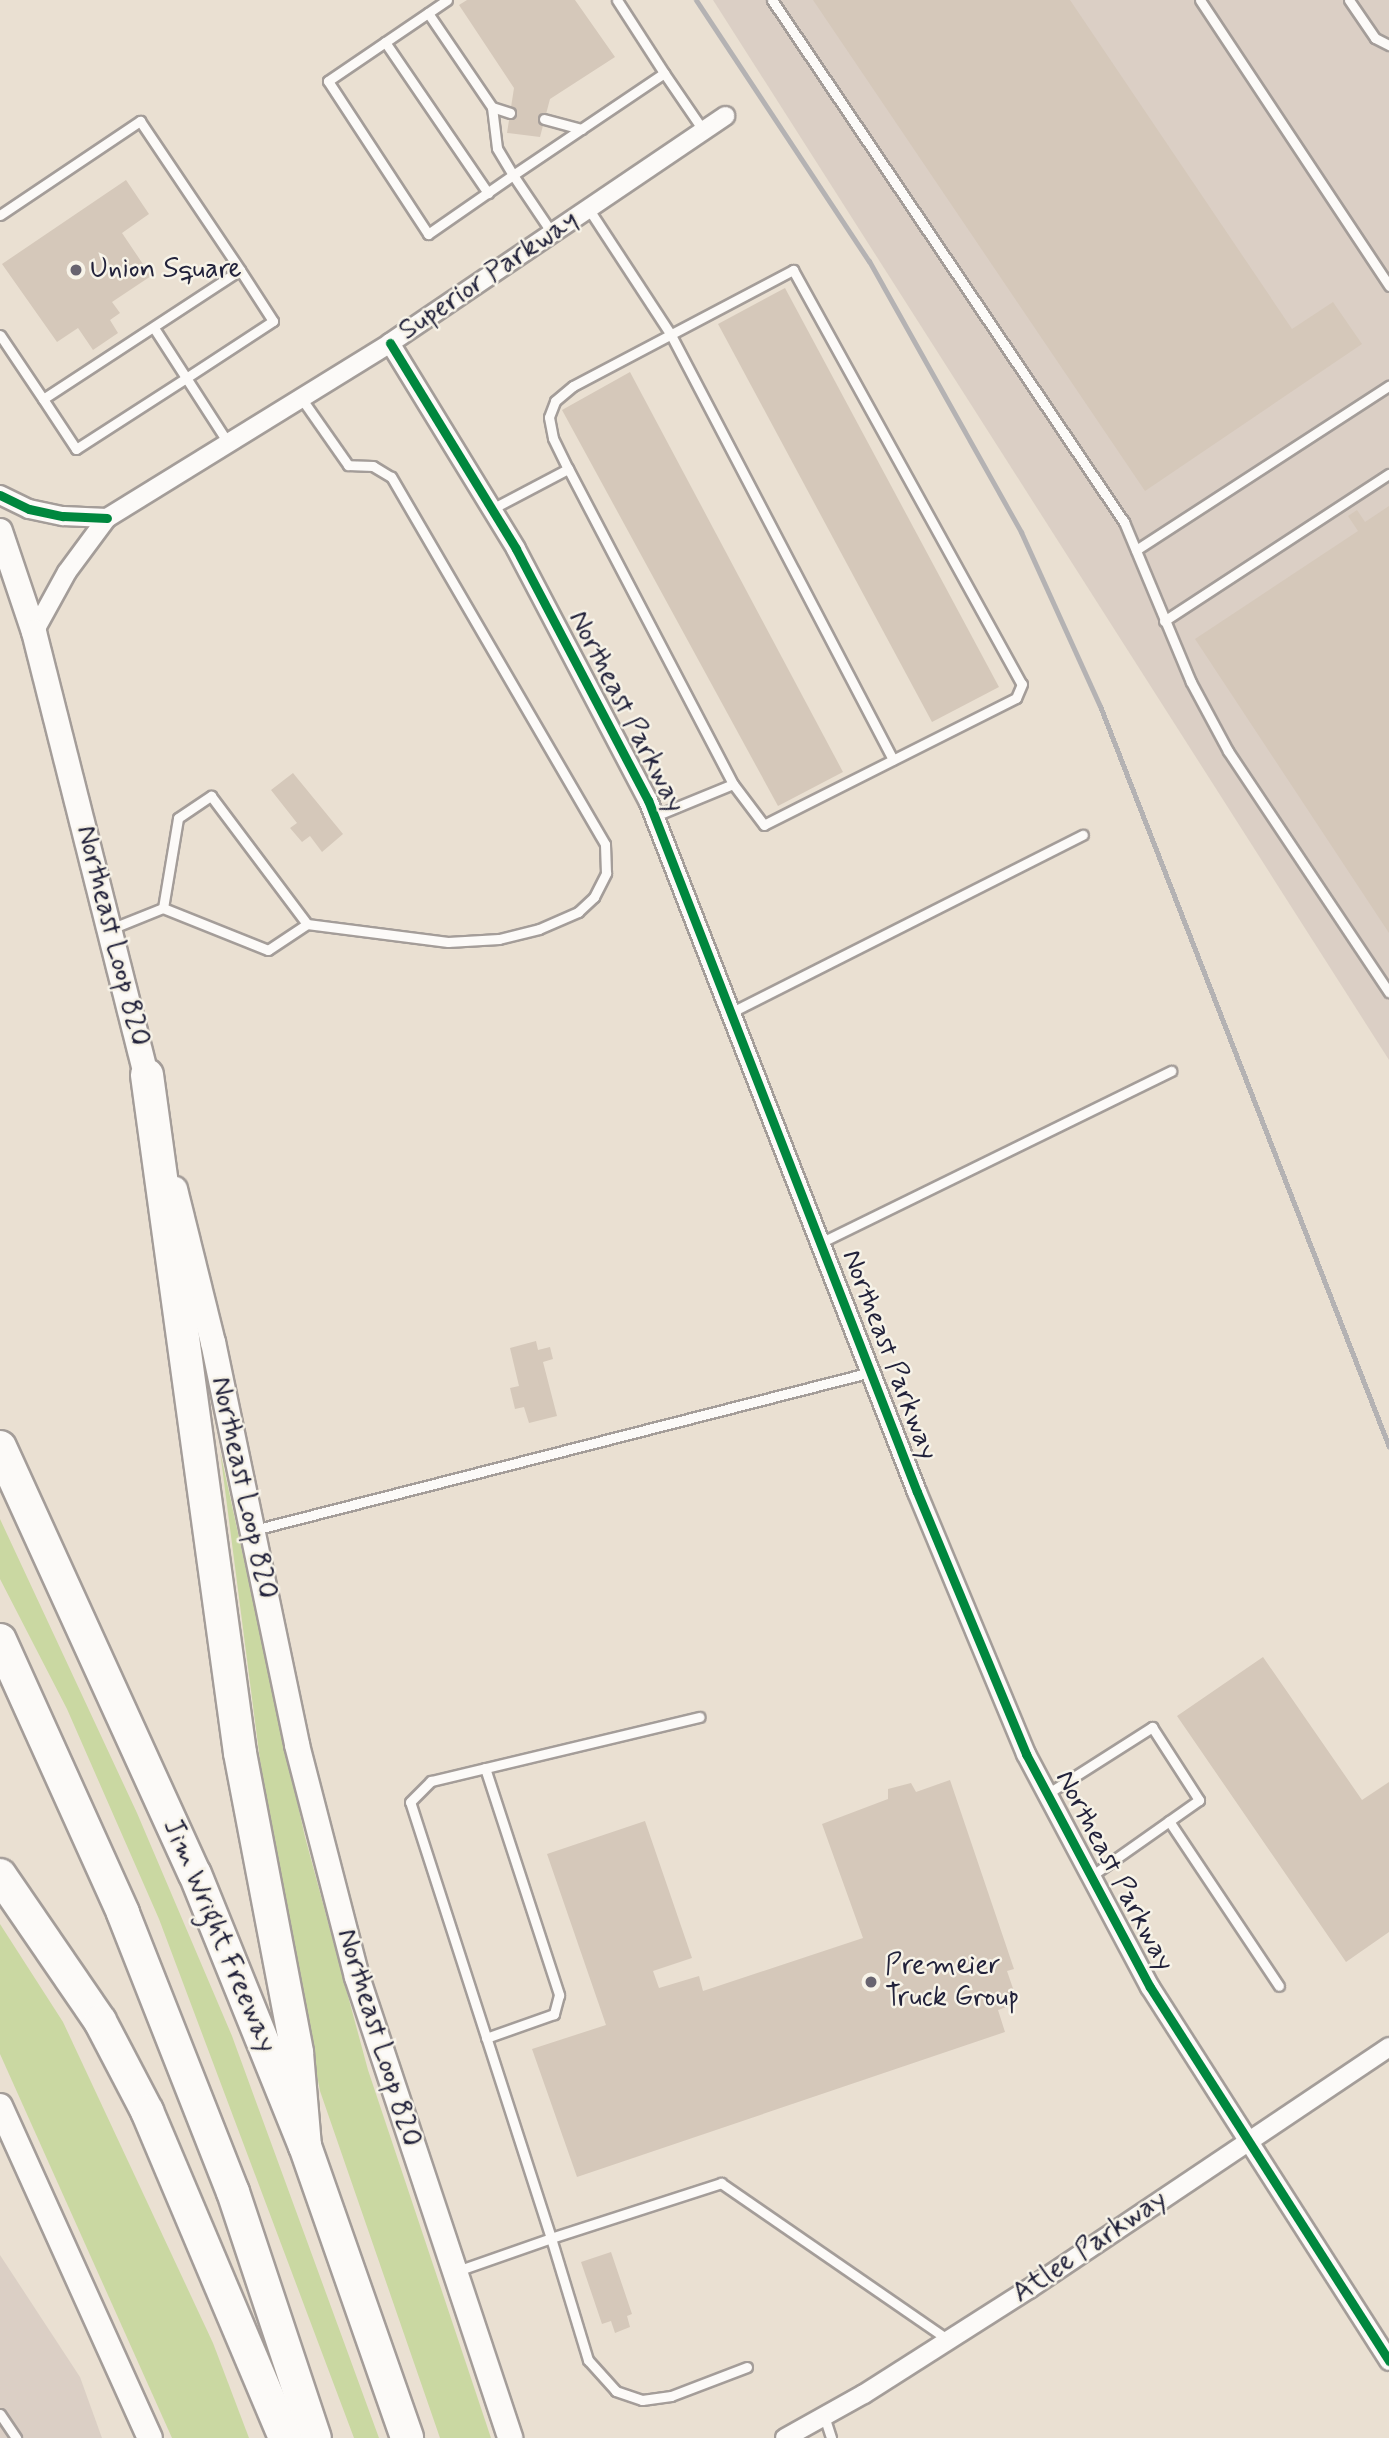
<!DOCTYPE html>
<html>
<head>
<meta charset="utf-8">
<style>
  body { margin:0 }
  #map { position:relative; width:1389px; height:2438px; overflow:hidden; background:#eae0d2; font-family:Mynerve,sans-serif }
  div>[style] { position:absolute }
  .industrial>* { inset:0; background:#dbcfc5 }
  .green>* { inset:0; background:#cad8a2 }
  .building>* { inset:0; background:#d5c8ba }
  .roads { filter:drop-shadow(2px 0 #a49d99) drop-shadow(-2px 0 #a49d99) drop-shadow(0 2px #a49d99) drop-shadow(0 -2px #a49d99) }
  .service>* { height:9px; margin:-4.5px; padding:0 4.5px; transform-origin:4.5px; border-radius:4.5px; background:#fcfaf8 }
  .minor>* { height:18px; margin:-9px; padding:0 9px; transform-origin:9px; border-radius:9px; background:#fcfaf8 }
  .secondary>* { height:24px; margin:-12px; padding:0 12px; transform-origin:12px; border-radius:12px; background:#fcfaf8 }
  .motorway>* { height:32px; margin:-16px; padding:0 16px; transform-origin:16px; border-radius:16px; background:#fcfaf8 }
  .rail>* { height:5px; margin:-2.5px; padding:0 2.5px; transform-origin:2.5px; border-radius:2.5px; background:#b4b2b3 }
  .cycleway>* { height:9px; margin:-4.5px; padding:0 4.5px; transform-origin:4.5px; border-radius:4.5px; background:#00873e }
  .dots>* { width:19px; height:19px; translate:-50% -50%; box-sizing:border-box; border:4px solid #f7f3e8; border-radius:50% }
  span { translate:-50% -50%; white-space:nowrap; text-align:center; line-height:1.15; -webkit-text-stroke:5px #f7f3e8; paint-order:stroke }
  .poi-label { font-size:28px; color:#22223b }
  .left { translate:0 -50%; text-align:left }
  .street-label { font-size:28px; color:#22223b }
</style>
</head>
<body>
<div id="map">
  <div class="industrial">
    <i style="clip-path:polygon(713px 0,1389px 0,1389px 1060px)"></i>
    <i style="clip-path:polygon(0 2255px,80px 2377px,102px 2438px,0 2438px)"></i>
  </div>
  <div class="green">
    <i style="clip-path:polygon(220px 1451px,305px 1837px,368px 2070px,491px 2438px,440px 2438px,320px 2091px,267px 1814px)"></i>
    <i style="clip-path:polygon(0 1519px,137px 1813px,232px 2036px,379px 2438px,354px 2438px,159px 1919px,67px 1709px,0 1579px)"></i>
    <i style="clip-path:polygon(0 1924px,63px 2022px,213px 2343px,249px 2438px,172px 2438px,0 2054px)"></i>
  </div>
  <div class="building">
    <i style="clip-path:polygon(467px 0,575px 0,615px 57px,550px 99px,540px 137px,507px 133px,514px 88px,459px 5px)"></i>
    <i style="clip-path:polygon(813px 0,1070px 0,1292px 329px,1333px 302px,1362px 344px,1145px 491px)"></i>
    <i style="clip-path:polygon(126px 180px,149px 214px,122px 233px,151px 276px,112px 302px,120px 313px,110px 320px,118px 333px,93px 350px,78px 328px,57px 342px,2px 264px)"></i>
    <i style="clip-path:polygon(785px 288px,999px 687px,932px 722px,718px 324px)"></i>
    <i style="clip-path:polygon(630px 372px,843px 772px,778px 806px,562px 410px)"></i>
    <i style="clip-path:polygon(1389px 506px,1389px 933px,1195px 639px,1358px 531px,1348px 516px,1357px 510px,1365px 522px)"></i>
    <i style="clip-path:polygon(293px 773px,343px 834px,322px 852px,310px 836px,302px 842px,290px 828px,297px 823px,271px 790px)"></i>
    <i style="clip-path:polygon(536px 1341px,538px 1350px,550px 1347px,553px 1359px,543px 1362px,557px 1416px,529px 1423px,524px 1407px,515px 1409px,510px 1388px,519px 1386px,510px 1348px)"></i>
    <i style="clip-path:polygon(1263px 1657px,1362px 1800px,1389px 1782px,1389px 1932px,1346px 1962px,1177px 1716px)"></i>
    <i style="clip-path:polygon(950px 1780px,1014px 1969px,1007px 1971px,1018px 2003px,998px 2010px,1005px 2032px,577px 2177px,532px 2049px,606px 2025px,547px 1854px,645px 1821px,692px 1958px,653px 1971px,659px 1988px,699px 1976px,703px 1991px,863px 1938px,822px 1824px,888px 1799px,888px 1789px,911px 1783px,916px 1792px)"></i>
    <i style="clip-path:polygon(611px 2252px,632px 2314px,627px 2316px,630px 2327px,615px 2333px,611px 2321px,602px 2324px,581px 2262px)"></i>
  </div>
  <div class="roads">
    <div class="service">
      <i style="left:447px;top:0;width:144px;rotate:145.8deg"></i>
      <i style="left:328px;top:81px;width:183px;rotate:56.8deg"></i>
      <i style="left:428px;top:234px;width:103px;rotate:-34.8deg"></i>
      <i style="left:513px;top:175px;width:31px;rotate:-121deg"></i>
      <i style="left:497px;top:148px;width:41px;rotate:-97deg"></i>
      <i style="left:617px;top:0;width:87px;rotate:57.2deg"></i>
      <i style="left:772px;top:0;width:630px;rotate:56.01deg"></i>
      <i style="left:1124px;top:522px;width:173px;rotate:67.3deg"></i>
      <i style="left:1191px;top:682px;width:78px;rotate:61.8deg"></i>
      <i style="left:1228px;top:751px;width:290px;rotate:56.3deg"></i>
      <i style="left:1200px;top:0;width:343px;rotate:56.5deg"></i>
      <i style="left:1349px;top:0;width:46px;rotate:55.6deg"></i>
      <i style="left:1375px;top:38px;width:16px;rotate:27deg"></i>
      <i style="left:428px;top:13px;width:114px;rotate:55.8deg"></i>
      <i style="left:492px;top:107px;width:19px;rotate:18deg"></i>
      <i style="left:385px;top:42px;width:183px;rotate:55.7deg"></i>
      <i style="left:544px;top:119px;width:39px;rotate:15deg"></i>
      <i style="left:588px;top:208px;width:152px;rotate:56.8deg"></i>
      <i style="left:671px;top:335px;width:479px;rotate:62.4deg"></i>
      <i style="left:0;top:215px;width:169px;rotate:-33.9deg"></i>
      <i style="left:140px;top:121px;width:179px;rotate:56.1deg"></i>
      <i style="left:240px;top:270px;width:235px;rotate:146.8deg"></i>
      <i style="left:43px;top:399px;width:77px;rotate:-123.9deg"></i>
      <i style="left:552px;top:233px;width:70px;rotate:-123.9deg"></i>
      <i style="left:513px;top:175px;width:182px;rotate:-34deg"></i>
      <i style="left:664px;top:73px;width:69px;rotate:55.6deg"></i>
      <i style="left:793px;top:270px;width:473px;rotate:61.1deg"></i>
      <i style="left:1022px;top:684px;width:15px;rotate:113deg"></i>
      <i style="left:1016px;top:698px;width:282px;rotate:153.3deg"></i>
      <i style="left:764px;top:825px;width:51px;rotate:-127.1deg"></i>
      <i style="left:733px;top:784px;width:356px;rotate:-117.6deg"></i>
      <i style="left:568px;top:469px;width:34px;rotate:-116deg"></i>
      <i style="left:553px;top:438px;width:21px;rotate:-101deg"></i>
      <i style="left:549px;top:417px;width:17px;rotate:-69deg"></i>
      <i style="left:555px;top:401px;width:23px;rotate:-40deg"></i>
      <i style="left:573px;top:386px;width:249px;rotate:-27.8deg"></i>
      <i style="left:154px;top:328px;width:137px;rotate:57.2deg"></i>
      <i style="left:43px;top:399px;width:60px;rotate:56.6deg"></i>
      <i style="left:76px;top:449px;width:131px;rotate:-32.8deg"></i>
      <i style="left:186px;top:378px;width:104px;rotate:-33.2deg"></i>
      <i style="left:273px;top:321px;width:61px;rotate:-122.9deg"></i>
      <i style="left:492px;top:509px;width:86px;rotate:-27.8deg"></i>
      <i style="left:1136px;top:550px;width:302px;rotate:-33deg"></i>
      <i style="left:1164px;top:621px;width:269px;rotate:-33.2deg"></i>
      <i style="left:655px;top:816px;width:84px;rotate:-22.3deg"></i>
      <i style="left:163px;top:908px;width:91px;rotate:-80.5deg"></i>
      <i style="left:178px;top:818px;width:40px;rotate:-34deg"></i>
      <i style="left:211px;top:796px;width:160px;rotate:53.1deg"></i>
      <i style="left:113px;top:928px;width:54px;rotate:-21.8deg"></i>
      <i style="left:163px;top:908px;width:113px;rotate:21.8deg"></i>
      <i style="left:268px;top:950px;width:47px;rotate:-33.7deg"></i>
      <i style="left:307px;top:924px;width:142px;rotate:7.3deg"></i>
      <i style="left:448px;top:942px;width:51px;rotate:-3.4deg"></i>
      <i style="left:499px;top:939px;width:41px;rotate:-14deg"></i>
      <i style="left:539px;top:929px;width:43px;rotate:-23.6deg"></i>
      <i style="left:578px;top:912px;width:22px;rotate:-43deg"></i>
      <i style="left:594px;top:897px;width:27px;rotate:-63deg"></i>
      <i style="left:606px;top:873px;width:29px;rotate:-92deg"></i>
      <i style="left:605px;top:844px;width:425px;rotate:-120.2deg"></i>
      <i style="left:391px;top:477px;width:21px;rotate:-149deg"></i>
      <i style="left:373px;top:466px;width:25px;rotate:-178deg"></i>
      <i style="left:348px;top:465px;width:82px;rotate:-125deg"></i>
      <i style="left:732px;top:1012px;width:393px;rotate:-26.8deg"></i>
      <i style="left:822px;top:1242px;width:389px;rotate:-26.1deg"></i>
      <i style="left:254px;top:1530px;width:637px;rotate:-14.36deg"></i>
      <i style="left:485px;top:1768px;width:239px;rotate:71.9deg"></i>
      <i style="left:559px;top:1995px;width:20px;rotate:105deg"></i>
      <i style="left:554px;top:2014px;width:72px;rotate:160.6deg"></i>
      <i style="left:1047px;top:1794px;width:125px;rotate:-32.5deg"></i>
      <i style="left:1152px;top:1727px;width:87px;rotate:57.2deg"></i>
      <i style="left:1199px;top:1800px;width:133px;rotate:144.8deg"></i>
      <i style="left:1169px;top:1821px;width:198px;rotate:56.3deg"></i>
      <i style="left:457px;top:2271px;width:100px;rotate:-19.3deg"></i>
      <i style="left:551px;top:2238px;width:458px;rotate:-107.9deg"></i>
      <i style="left:410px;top:1802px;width:30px;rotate:-45deg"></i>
      <i style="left:431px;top:1781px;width:276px;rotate:-13.4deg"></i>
      <i style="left:747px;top:2367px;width:81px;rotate:159.1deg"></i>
      <i style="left:671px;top:2396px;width:29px;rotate:172deg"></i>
      <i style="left:642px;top:2400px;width:28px;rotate:-161deg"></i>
      <i style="left:616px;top:2391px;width:42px;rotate:-132.1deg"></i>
      <i style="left:588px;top:2360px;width:127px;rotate:-106.9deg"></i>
      <i style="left:551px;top:2238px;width:179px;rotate:-17.9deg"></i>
      <i style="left:721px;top:2183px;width:277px;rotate:34.6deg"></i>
      <i style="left:0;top:2414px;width:29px;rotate:56deg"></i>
      <i style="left:824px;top:2416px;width:23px;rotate:72deg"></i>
    </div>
    <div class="minor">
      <i style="left:390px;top:343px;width:241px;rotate:58.5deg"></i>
      <i style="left:516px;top:549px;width:284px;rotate:62.3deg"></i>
      <i style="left:648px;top:800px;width:742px;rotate:68.76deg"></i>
      <i style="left:917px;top:1492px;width:284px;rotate:67.4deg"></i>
      <i style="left:1026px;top:1754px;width:264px;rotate:62deg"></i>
      <i style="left:1150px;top:1987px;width:444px;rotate:57.4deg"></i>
      <i style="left:0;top:495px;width:32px;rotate:26deg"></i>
      <i style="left:29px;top:509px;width:35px;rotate:12deg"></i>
      <i style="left:63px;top:516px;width:44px;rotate:2.6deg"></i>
      <i style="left:34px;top:632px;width:68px;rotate:-61.2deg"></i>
      <i style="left:67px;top:572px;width:67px;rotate:-53.5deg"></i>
      <i style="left:107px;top:518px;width:333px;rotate:-31.7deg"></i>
      <i style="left:390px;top:343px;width:405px;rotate:-34.1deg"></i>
      <i style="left:785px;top:2438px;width:90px;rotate:-29.1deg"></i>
      <i style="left:864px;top:2394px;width:196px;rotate:-32.5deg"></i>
      <i style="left:1029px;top:2289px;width:434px;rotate:-33.9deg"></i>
    </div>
    <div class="secondary">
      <i style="left:0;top:531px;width:107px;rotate:71.4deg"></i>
      <i style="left:34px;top:632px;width:476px;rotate:75.8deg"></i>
      <i style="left:175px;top:1189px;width:158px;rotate:76.1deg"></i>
      <i style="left:213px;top:1342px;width:412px;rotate:78.2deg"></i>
      <i style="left:297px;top:1745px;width:240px;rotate:75.5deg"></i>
      <i style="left:357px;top:1977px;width:486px;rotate:71.6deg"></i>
      <i style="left:0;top:2106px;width:364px;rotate:65.7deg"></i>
    </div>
    <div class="motorway">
      <i style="left:147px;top:1075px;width:684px;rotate:82.19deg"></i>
      <i style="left:240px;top:1753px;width:305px;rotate:79.2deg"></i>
      <i style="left:297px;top:2053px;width:93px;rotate:85.1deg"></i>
      <i style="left:0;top:1447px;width:469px;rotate:65.5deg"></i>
      <i style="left:195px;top:1874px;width:293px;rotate:68deg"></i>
      <i style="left:305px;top:2146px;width:309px;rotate:70.7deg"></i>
      <i style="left:0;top:1640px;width:299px;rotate:65.7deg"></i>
      <i style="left:123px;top:1913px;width:300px;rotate:68.5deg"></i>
      <i style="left:233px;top:2192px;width:259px;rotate:71.6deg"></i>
      <i style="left:0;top:1875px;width:177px;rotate:55.6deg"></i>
      <i style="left:100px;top:2021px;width:102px;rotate:62.4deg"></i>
      <i style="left:147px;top:2111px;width:355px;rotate:67.1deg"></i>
    </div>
  </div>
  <div class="rail">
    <i style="left:696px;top:0;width:313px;rotate:56.5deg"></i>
    <i style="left:869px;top:261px;width:311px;rotate:60.7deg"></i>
    <i style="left:1021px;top:532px;width:191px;rotate:65.6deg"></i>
    <i style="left:1100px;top:706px;width:795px;rotate:68.69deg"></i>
  </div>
  <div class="cycleway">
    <i style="left:390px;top:343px;width:241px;rotate:58.5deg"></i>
    <i style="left:516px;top:549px;width:284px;rotate:62.3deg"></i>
    <i style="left:648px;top:800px;width:742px;rotate:68.76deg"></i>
    <i style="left:917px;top:1492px;width:284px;rotate:67.4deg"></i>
    <i style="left:1026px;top:1754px;width:264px;rotate:62deg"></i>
    <i style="left:1150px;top:1987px;width:444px;rotate:57.4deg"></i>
    <i style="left:0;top:495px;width:32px;rotate:26deg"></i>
    <i style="left:29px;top:509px;width:35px;rotate:12deg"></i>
    <i style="left:63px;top:516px;width:44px;rotate:2.6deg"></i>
  </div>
  <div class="dots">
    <i style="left:76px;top:270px;background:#686470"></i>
    <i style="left:871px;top:1982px;background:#686470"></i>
  </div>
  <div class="poi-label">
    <span class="left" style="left:90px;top:270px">Union Square</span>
    <span class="left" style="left:885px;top:1982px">Premeier<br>Truck Group</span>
  </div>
  <div class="street-label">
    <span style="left:489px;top:276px;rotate:-34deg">Superior Parkway</span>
    <span style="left:626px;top:712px;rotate:63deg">Northeast Parkway</span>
    <span style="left:112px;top:936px;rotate:76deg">Northeast Loop 820</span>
    <span style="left:889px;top:1355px;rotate:69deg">Northeast Parkway</span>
    <span style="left:243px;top:1488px;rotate:78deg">Northeast Loop 820</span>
    <span style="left:1114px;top:1871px;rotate:62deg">Northeast Parkway</span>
    <span style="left:219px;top:1936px;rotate:67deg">Jim Wright Freeway</span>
    <span style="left:378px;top:2038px;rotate:73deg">Northeast Loop 820</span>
    <span style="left:1090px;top:2247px;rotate:-34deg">Atlee Parkway</span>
  </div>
</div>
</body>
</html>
